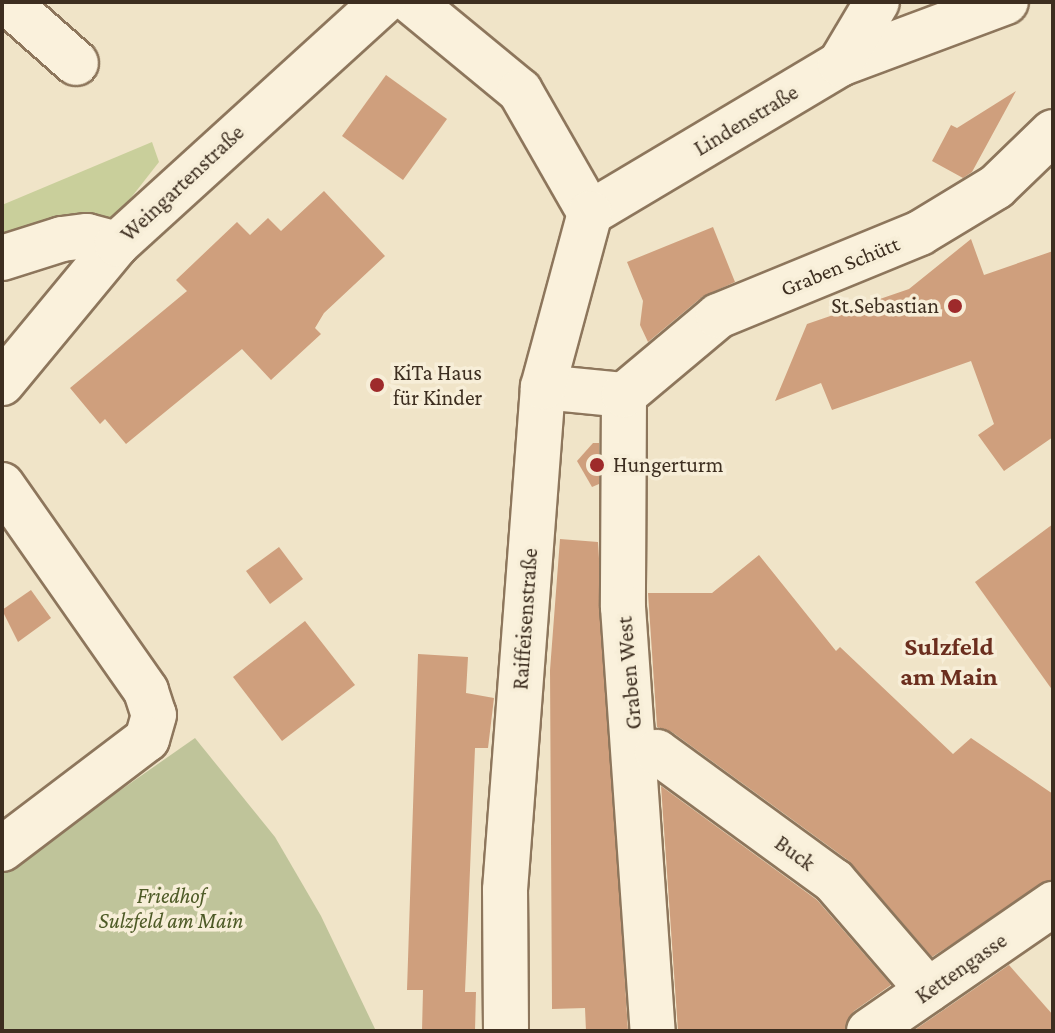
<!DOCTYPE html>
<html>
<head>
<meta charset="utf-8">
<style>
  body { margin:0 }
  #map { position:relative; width:1055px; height:1033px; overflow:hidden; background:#f0e4c8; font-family:"Crimson Pro",serif }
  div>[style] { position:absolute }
  .green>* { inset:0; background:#c9cf9b }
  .cemetery>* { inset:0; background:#bfc49a }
  .building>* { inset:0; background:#cf9f7d }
  .roads { filter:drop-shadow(2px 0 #8d765c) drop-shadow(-2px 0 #8d765c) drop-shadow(0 2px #8d765c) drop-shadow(0 -2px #8d765c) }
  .minor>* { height:44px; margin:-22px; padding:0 22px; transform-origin:22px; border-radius:22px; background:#faf1dc }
  .dots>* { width:22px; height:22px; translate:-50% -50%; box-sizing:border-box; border:4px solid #f7eed8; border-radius:50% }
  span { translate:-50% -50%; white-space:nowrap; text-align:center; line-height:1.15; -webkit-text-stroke:7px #f7eed8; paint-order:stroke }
  .street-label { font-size:22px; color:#3d2e20 }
  .poi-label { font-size:22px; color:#3d2e20 }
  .right { translate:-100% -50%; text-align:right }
  .left { translate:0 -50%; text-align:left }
  .park-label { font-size:22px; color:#4d5a26; font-style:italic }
  .quarter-label { font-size:26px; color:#6b2e1e; font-weight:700 }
  .frame { position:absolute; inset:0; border:4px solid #3d2e20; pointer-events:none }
</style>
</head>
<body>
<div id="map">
  <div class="green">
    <i style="clip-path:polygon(152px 142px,159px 162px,105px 231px,2px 251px,2px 205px)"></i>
  </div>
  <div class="cemetery">
    <i style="clip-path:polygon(195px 738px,275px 837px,321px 916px,376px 1031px,2px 1031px,2px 873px)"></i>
  </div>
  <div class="building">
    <i style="clip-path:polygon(386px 75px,447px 119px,403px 180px,342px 136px)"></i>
    <i style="clip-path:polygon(1016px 91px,972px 172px,963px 178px,932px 161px,951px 125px,957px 128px)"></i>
    <i style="clip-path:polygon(324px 191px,385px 256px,324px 313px,315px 328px,321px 334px,271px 380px,242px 349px,126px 444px,105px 419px,100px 424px,70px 388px,187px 291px,176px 280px,237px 222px,250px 235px,268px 218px,281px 231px)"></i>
    <i style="clip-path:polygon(713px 227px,735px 282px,702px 297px,648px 342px,640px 325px,643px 301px,627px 262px)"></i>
    <i style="clip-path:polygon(971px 239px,984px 275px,1053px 251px,1053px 437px,1004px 471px,978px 435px,994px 424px,971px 361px,832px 410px,821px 383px,775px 401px,807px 324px,909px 289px)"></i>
    <i style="clip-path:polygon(593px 443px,599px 443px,599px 484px,592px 487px,577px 461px)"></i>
    <i style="clip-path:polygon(1053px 524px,1053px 691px,975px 582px)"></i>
    <i style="clip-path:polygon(560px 539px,598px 542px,628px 1031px,586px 1031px,585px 1008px,552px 1009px,550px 670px)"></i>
    <i style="clip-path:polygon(279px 547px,303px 579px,270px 604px,246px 571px)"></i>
    <i style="clip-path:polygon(759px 555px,836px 651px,840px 647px,953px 754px,971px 738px,1053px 794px,1053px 879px,932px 957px,849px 861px,672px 732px,657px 727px,648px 593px,712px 593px)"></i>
    <i style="clip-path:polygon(31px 590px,51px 618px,18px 642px,2px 610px)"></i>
    <i style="clip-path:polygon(305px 621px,355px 685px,282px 741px,233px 677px)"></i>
    <i style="clip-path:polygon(418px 654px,468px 657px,466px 693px,494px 698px,488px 748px,475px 748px,465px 992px,476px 992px,475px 1031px,422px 1031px,423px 990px,407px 990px)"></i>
    <i style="clip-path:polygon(661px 786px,817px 900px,891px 985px,854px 1011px,844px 1031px,678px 1031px)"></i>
    <i style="clip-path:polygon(1009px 965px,1053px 1015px,1053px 1031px,913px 1031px)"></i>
  </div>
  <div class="roads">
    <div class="minor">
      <i style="left:7px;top:2px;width:92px;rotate:41.5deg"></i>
      <i style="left:412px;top:2px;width:140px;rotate:39.5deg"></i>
      <i style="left:520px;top:91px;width:141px;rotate:60.2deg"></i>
      <i style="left:840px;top:64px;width:177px;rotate:-20.5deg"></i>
      <i style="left:590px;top:213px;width:291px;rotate:-30.8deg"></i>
      <i style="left:840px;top:64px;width:72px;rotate:-59.2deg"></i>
      <i style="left:2px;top:258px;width:63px;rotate:-17.6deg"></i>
      <i style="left:62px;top:239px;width:25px;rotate:-7deg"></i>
      <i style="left:87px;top:236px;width:31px;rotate:15deg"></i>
      <i style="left:2px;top:383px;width:180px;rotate:-50.4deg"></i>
      <i style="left:117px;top:244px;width:360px;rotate:-42.3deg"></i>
      <i style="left:543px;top:387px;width:81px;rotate:5.6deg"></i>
      <i style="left:624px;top:395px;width:212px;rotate:90.3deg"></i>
      <i style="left:623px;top:607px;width:425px;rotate:86deg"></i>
      <i style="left:624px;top:395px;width:123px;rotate:-40deg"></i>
      <i style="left:718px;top:316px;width:218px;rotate:-22.3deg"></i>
      <i style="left:920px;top:233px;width:89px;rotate:-31.2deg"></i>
      <i style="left:996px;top:187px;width:79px;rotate:-44deg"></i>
      <i style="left:2px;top:485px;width:251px;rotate:55deg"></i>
      <i style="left:146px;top:691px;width:25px;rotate:72deg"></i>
      <i style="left:154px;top:715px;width:25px;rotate:106deg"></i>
      <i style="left:147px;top:739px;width:182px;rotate:142.8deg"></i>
      <i style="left:636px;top:754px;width:21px;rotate:-5deg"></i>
      <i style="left:657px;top:752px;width:219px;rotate:36.1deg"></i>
      <i style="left:834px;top:881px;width:144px;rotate:49.2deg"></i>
      <i style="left:506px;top:1031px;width:141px;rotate:-90.4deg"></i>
      <i style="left:505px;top:890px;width:504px;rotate:-85.68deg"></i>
      <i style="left:543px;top:387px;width:180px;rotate:-74.9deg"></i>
      <i style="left:869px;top:1031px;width:224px;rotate:-34.6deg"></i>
    </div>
  </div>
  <div class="dots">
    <i style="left:955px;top:306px;background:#9e2a2b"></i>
    <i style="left:377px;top:385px;background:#9e2a2b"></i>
    <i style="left:597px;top:465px;background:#9e2a2b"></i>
  </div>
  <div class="street-label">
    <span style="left:746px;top:120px;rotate:-31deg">Lindenstraße</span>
    <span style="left:182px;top:183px;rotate:-43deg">Weingartenstraße</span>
    <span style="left:840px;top:266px;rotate:-22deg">Graben Schütt</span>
    <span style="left:525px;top:619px;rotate:-86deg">Raiffeisenstraße</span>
    <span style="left:629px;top:673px;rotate:-95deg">Graben West</span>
    <span style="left:795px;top:853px;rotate:36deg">Buck</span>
    <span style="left:961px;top:968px;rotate:-35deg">Kettengasse</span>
  </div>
  <div class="poi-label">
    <span class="right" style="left:939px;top:306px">St.Sebastian</span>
    <span class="left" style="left:393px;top:385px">KiTa Haus<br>für Kinder</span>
    <span class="left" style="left:613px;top:465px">Hungerturm</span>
  </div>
  <div class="park-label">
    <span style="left:171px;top:908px">Friedhof<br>Sulzfeld am Main</span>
  </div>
  <div class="quarter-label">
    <span style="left:949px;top:662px">Sulzfeld<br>am Main</span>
  </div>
  <div class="frame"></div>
</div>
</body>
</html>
